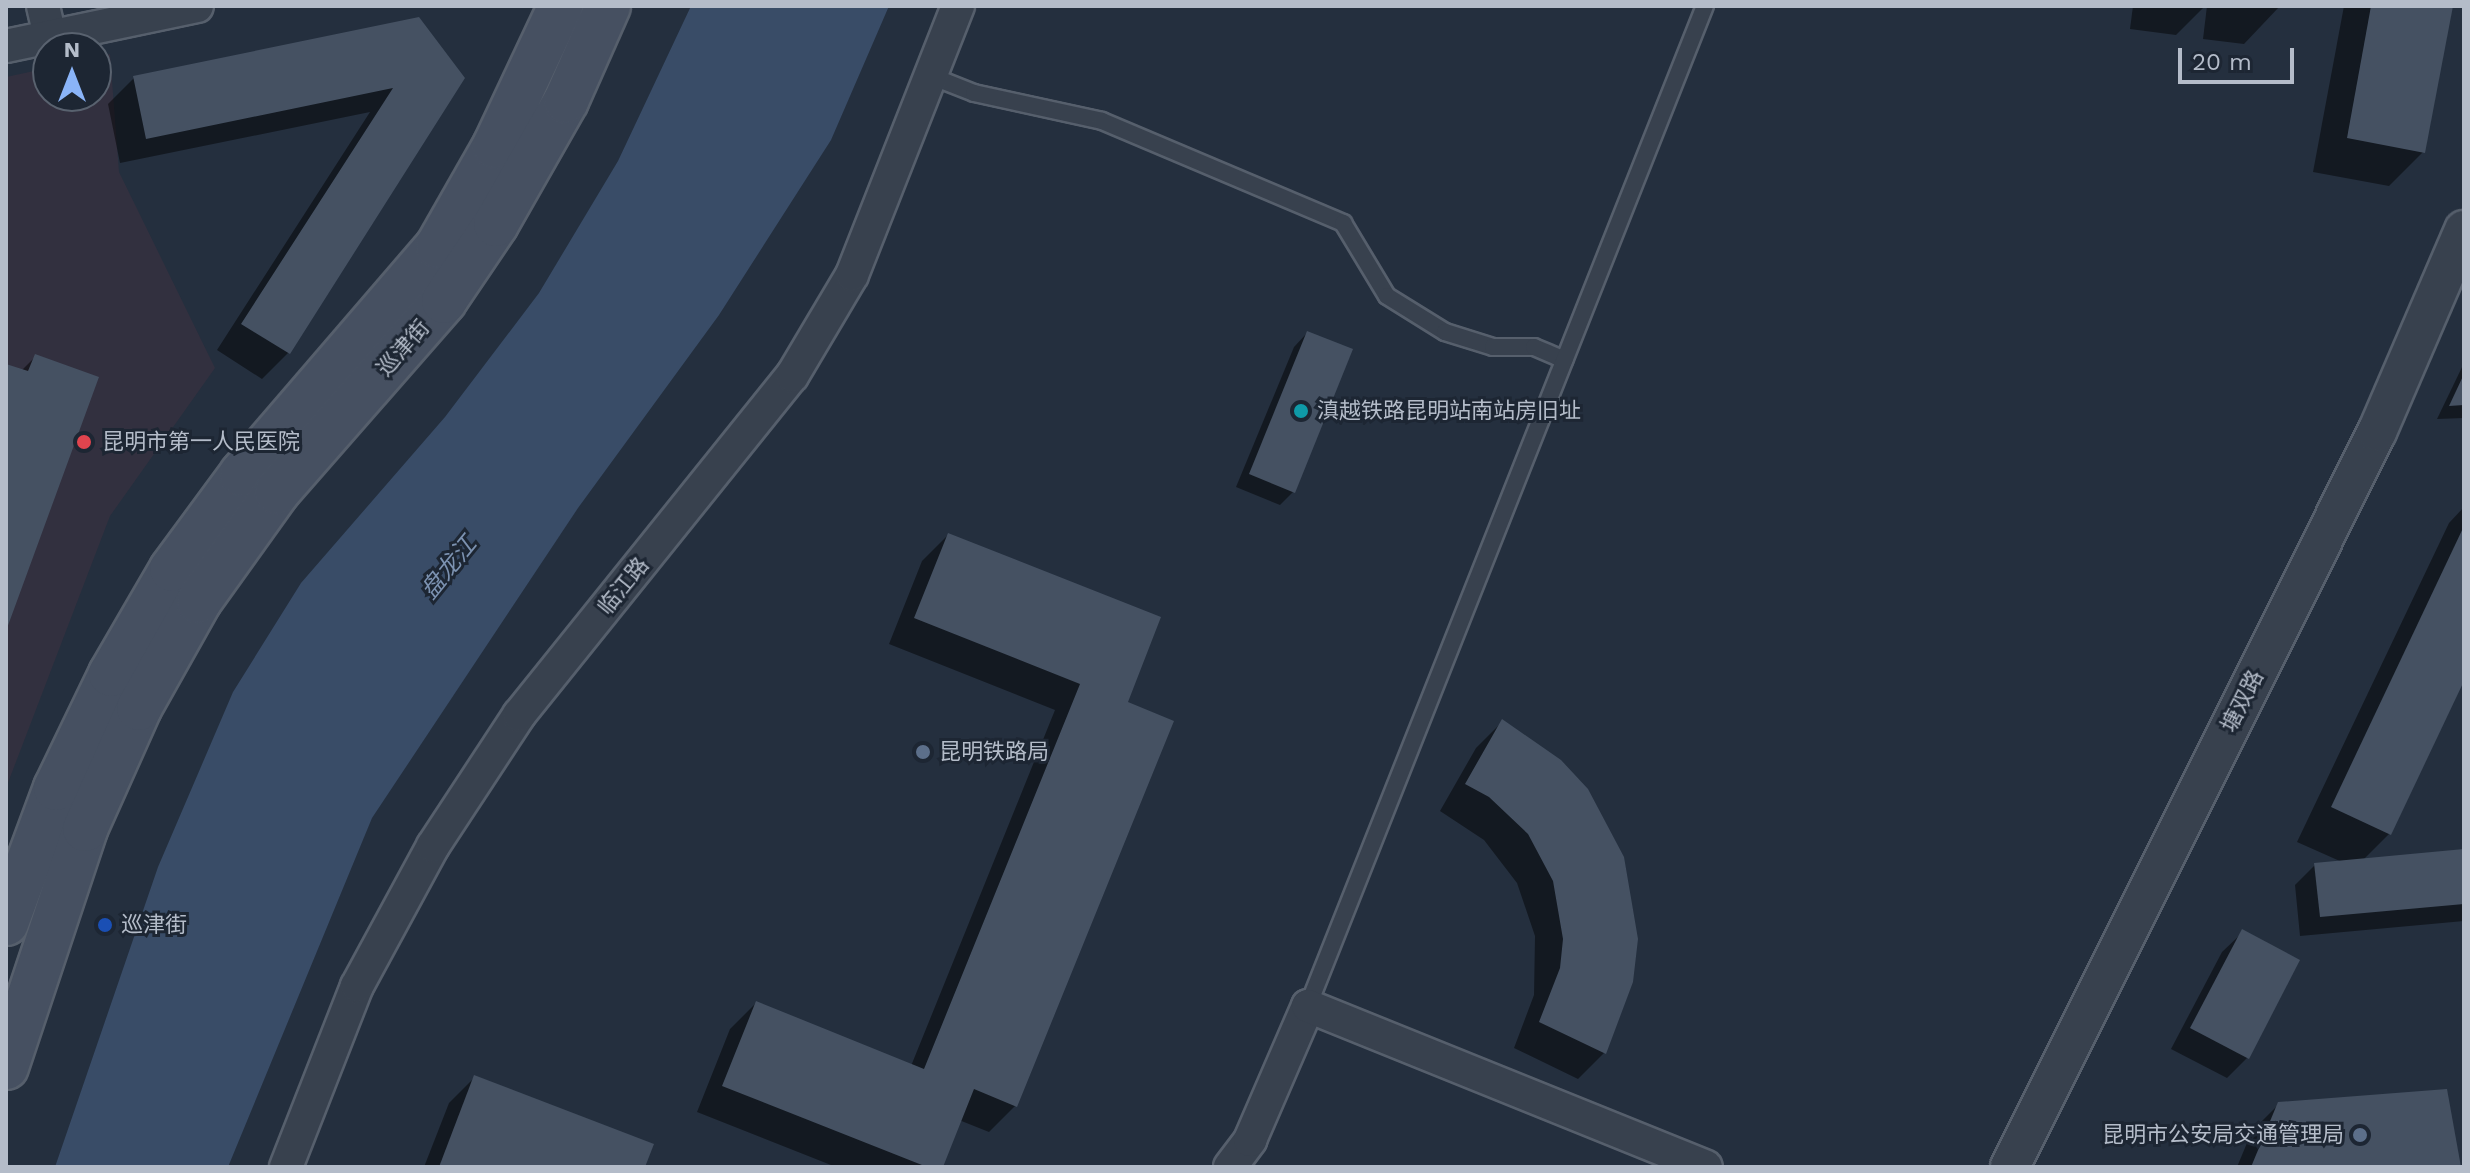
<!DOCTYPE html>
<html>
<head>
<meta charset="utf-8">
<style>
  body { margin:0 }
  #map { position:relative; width:2470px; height:1173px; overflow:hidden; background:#242f3e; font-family:"Work Sans","Noto Sans SC",sans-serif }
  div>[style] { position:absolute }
  .medical>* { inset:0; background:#32303f }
  .water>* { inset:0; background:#394c67 }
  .shadow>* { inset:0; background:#0007 }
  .building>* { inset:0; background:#455162 }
  .roads { filter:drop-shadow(2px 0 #565f6c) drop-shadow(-2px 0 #565f6c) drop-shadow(0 2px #565f6c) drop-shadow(0 -2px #565f6c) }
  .service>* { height:16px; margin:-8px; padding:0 8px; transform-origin:8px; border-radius:8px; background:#38414e }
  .minor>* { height:32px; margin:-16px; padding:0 16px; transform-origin:16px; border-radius:16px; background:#38414e }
  .tertiary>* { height:38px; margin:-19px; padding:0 19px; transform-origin:19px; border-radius:19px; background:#38414e }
  .secondary>* { height:44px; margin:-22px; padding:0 22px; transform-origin:22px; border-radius:22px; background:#465061 }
  .dots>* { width:22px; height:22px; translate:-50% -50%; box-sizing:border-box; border:4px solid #1d2633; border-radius:50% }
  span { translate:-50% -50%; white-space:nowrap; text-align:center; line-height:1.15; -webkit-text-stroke:6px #1d2633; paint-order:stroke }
  .street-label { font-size:22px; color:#b4bcc9 }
  .poi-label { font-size:22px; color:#b4bcc9 }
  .left { translate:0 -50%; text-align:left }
  .right { translate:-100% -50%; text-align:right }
  .water-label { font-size:24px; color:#7c92b1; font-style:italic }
  .frame { position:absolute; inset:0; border:8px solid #b4bcc9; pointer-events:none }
  .north { position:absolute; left:32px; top:32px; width:80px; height:80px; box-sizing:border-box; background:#1d2633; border:2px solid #59626f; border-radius:50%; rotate:0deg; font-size:22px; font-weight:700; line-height:32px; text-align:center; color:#b4bcc9 }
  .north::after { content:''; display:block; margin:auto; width:28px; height:36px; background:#8ab4f8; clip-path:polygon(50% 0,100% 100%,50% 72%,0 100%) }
  .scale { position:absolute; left:2178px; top:48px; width:116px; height:36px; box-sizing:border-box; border:4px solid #b4bcc9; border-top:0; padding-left:10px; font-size:24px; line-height:28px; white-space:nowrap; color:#b4bcc9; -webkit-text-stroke:6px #1d2633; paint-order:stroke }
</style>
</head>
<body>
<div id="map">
  <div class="medical">
    <i style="clip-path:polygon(110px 54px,119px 172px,215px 368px,110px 516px,6px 788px,6px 77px,48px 68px,48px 96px,96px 96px,96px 57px)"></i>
  </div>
  <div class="water">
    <i style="clip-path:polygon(691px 6px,889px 6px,831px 140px,719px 315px,578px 508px,372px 818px,228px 1167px,55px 1167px,158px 867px,233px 692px,301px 583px,445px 417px,539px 293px,618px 161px)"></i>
  </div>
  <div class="shadow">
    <i style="clip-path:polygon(2133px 6px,2205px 6px,2176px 35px,2130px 29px)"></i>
    <i style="clip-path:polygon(2207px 6px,2280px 6px,2244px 44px,2203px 39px)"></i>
    <i style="clip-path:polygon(2344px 6px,2450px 6px,2423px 152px,2389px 186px,2313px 172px)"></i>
    <i style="clip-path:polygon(134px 78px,463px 78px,288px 353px,262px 379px,217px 350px,370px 112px,120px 163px,108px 104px)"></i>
    <i style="clip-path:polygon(1307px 333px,1293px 492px,1280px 505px,1236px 487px,1294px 347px)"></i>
    <i style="clip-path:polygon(36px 356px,6px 626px,6px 366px,21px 371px)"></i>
    <i style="clip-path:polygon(2464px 363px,2464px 418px,2437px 419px)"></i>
    <i style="clip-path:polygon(2464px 507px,2464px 676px,2389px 834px,2363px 860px,2464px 851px,2464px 921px,2300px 936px,2295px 885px,2315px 865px,2342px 862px,2297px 842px,2449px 523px)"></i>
    <i style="clip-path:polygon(948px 535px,1125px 703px,1015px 1106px,989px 1132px,959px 1120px,940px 1167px,836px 1167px,697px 1112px,730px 1029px,756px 1003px,911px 1066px,1055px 710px,889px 644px,922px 561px)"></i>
    <i style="clip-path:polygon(1502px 722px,1560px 762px,1604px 1053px,1578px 1079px,1514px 1048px,1534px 995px,1535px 936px,1517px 883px,1484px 840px,1440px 811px,1476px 748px)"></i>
    <i style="clip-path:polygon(2243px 932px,2247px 1058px,2227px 1078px,2171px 1049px,2222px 952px)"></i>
    <i style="clip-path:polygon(475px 1077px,643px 1167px,424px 1167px,449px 1103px)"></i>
    <i style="clip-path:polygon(2279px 1104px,2459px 1167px,2237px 1167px,2252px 1131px)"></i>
  </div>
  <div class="building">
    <i style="clip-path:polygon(2371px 6px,2453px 6px,2425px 153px,2347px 138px)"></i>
    <i style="clip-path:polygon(419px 17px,465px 78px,290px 354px,241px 324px,393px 88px,146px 139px,133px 76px)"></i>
    <i style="clip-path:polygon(1307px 331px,1353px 349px,1295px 493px,1249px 474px)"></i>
    <i style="clip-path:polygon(35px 354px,99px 377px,6px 631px,6px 364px,28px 371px)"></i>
    <i style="clip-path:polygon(2464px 374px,2464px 405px,2449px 406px)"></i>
    <i style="clip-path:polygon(2464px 526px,2464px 681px,2391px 835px,2331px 807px)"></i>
    <i style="clip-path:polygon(948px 533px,1161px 617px,1128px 702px,1174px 721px,1017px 1107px,974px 1089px,943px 1167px,927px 1167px,722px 1086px,756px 1001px,924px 1069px,1080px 684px,914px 618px)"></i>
    <i style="clip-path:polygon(1502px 719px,1561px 760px,1588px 789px,1624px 857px,1638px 939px,1633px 982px,1606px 1054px,1539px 1022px,1560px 968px,1563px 939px,1553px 881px,1528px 834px,1489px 797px,1465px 784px)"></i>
    <i style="clip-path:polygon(2464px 849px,2464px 904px,2320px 917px,2314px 863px)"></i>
    <i style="clip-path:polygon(2242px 929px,2300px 960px,2249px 1059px,2190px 1028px)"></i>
    <i style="clip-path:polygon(474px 1075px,654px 1144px,645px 1167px,439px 1167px)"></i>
    <i style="clip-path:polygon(2447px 1089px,2461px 1167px,2251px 1167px,2278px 1102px)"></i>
  </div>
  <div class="roads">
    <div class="service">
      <i style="left:931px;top:76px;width:46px;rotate:21.6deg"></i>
      <i style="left:974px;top:93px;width:131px;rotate:12.3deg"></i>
      <i style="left:1102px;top:121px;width:262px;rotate:22.9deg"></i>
      <i style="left:1343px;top:223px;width:85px;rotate:58.9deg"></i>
      <i style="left:1387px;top:296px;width:68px;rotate:31.8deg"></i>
      <i style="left:1445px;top:332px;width:50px;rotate:17.4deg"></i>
      <i style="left:1493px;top:347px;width:41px"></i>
      <i style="left:1534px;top:347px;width:33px;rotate:23deg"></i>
      <i style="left:1308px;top:1006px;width:1076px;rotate:-68.35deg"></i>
    </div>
    <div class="minor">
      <i style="left:43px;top:6px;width:31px;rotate:77deg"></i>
      <i style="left:6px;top:46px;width:195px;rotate:-11.8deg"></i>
      <i style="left:286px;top:1167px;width:194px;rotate:-68.6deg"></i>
      <i style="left:357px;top:986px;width:159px;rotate:-61.5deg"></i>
      <i style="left:433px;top:846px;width:157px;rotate:-56.7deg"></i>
      <i style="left:519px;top:715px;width:435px;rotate:-51.2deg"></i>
      <i style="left:792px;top:376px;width:117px;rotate:-59.3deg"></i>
      <i style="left:852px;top:275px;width:289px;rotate:-68.5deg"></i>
      <i style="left:1230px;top:1167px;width:34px;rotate:-53deg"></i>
      <i style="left:1250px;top:1140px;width:146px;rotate:-66.6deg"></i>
      <i style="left:1308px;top:1006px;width:429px;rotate:22deg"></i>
    </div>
    <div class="tertiary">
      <i style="left:2010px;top:1167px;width:822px;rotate:-63.47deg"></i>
      <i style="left:2377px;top:432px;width:220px;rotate:-66.7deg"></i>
    </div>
    <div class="secondary">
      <i style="left:6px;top:923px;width:144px;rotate:-69.7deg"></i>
      <i style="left:56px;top:788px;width:127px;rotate:-64.2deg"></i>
      <i style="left:111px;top:674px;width:121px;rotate:-59.8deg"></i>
      <i style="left:172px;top:569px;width:118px;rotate:-53.6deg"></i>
      <i style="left:242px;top:474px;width:301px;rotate:-49.3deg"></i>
      <i style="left:438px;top:246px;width:115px;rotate:-60.3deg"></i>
      <i style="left:495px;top:146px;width:155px;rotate:-64.8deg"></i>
      <i style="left:6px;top:1067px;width:251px;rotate:-71.6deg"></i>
      <i style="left:85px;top:829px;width:133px;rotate:-65.9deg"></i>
      <i style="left:139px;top:708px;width:123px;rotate:-60.7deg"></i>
      <i style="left:199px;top:601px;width:134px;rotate:-54.4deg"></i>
      <i style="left:277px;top:492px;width:254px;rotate:-48.8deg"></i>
      <i style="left:444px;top:301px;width:93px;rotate:-56deg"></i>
      <i style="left:496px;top:224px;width:142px;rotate:-60.4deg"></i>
      <i style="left:566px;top:101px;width:104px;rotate:-66.1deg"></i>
    </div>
  </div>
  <div class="dots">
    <i style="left:1301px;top:411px;background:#0f9aa8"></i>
    <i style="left:84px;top:442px;background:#e0444e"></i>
    <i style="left:923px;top:752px;background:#5c6f8a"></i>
    <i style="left:105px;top:925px;background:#1a4fb4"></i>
    <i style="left:2360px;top:1135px;background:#5c6f8a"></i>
  </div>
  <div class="street-label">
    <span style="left:403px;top:348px;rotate:-49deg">巡津街</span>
    <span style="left:623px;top:586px;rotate:-51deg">临江路</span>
    <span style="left:2242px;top:701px;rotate:-63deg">塘双路</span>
  </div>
  <div class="poi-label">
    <span class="left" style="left:1317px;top:411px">滇越铁路昆明站南站房旧址</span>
    <span class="left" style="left:102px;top:442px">昆明市第一人民医院</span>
    <span class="left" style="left:939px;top:752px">昆明铁路局</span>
    <span class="left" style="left:121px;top:925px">巡津街</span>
    <span class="right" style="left:2344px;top:1135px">昆明市公安局交通管理局</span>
  </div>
  <div class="water-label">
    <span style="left:449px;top:568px;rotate:-51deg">盘龙江</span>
  </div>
  <div class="frame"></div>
  <div class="north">N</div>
  <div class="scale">20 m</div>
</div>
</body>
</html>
